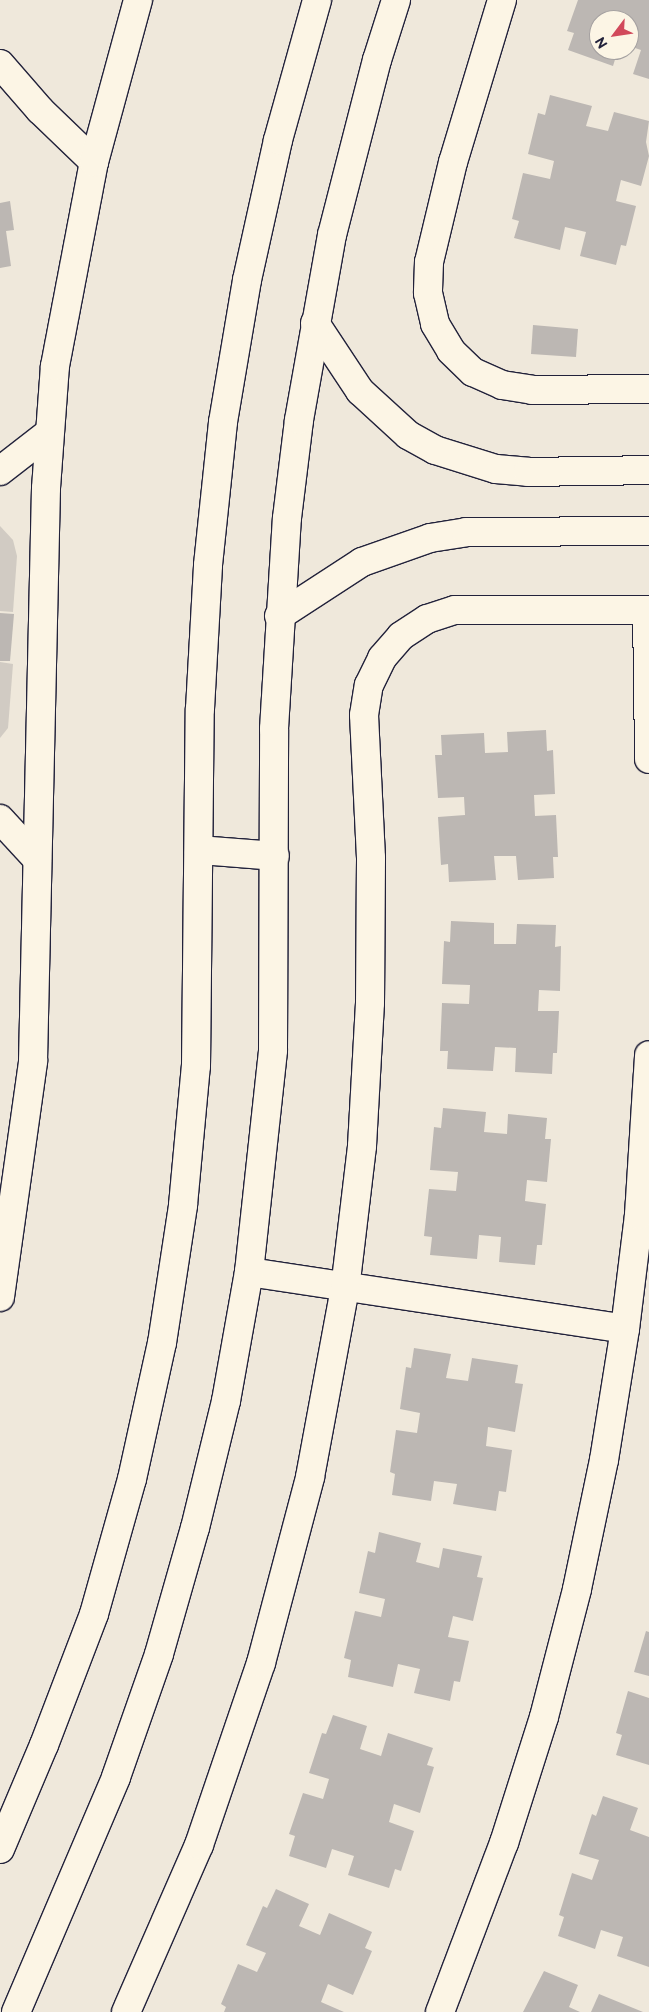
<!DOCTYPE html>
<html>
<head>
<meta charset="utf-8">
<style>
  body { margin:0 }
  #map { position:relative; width:649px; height:2012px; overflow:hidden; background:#efe8db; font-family:"Balsamiq Sans",sans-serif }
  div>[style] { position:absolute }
  .green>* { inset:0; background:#d1cbc3 }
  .building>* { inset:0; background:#bcb7b3 }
  .roads { filter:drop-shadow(1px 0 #22223b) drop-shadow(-1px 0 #22223b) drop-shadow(0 1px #22223b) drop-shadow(0 -1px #22223b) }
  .minor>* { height:28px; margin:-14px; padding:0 14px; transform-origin:14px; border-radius:14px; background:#fcf5e5 }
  span { translate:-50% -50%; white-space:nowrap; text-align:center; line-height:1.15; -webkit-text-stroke:4px #fcf5e5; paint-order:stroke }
  .north { position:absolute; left:589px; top:10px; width:50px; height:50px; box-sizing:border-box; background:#fcf5e5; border:1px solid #a5a1a1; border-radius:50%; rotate:239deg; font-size:14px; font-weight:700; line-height:20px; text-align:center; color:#22223b }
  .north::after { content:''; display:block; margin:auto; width:18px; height:22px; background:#d1495b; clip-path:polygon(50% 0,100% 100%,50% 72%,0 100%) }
</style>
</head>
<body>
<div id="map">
  <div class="green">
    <i style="clip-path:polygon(0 526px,13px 540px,17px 556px,13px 612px,0 611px)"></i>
    <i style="clip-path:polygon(0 662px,13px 664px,8px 728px,0 738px)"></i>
  </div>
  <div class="building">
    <i style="clip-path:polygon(578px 0,649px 0,649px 79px,633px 74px,641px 50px,629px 46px,629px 20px,599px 20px,599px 50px,618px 50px,613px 66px,568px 50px,574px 33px,567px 31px)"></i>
    <i style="clip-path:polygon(550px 95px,592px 106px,586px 126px,608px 131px,614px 112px,649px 121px,646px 142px,649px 156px,641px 186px,621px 180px,616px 201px,636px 206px,626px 246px,621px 245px,616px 265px,580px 256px,586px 232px,565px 227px,560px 250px,514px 238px,519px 221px,512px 219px,523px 173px,550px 179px,554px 161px,528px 154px,538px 113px,545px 115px)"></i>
    <i style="clip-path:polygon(10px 201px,14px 230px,6px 231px,11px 266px,0 268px,0 203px)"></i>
    <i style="clip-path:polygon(533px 325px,578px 329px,576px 357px,531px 354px)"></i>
    <i style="clip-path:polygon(0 613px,14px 614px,10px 661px,0 661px)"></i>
    <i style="clip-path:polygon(546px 730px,547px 751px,553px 750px,555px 794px,534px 795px,535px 816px,556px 815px,558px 857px,553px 857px,554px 878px,518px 880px,516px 856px,494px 856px,496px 880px,449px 882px,448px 864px,441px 865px,438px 817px,465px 815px,464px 797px,438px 798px,435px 755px,442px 755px,441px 735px,484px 733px,485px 753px,508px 752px,507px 732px)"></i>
    <i style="clip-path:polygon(451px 921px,494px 923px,494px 944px,516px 944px,517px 924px,556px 925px,555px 947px,561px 946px,560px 991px,539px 990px,538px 1011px,559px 1011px,557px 1053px,553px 1053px,552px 1074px,515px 1072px,516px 1048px,495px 1047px,493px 1071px,447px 1069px,448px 1051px,440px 1051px,442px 1003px,469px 1004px,470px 985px,442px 984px,444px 941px,450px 942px)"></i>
    <i style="clip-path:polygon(443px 1108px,486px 1112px,484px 1132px,507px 1134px,508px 1114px,547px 1118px,545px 1139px,551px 1139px,547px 1182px,527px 1180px,525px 1201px,546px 1204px,542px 1245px,537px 1245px,535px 1265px,499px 1262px,501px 1237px,479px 1235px,477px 1259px,430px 1255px,432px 1237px,424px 1236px,429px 1189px,456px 1191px,458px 1172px,430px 1170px,434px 1127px,441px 1128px)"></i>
    <i style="clip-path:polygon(414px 1348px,451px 1354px,446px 1378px,468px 1381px,472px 1358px,518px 1365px,515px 1383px,523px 1384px,515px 1432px,488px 1427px,486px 1446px,512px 1450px,506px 1492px,499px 1491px,496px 1511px,453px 1504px,457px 1484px,434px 1481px,431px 1501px,392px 1495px,395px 1474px,390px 1472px,396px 1430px,417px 1433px,420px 1413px,400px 1409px,406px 1367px,411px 1368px)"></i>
    <i style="clip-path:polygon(379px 1532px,421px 1543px,416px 1562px,439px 1568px,443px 1548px,482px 1556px,477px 1577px,483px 1578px,473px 1621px,453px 1616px,448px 1637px,469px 1641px,460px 1682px,454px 1681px,450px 1701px,414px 1693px,420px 1669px,398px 1664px,393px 1687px,348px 1677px,351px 1660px,344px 1658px,355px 1611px,381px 1617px,385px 1599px,359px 1593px,368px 1551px,375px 1553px)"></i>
    <i style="clip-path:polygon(646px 1631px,649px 1632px,649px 1676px,634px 1672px)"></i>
    <i style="clip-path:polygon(628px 1691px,649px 1698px,649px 1765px,616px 1755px,622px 1735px,616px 1733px)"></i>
    <i style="clip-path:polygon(333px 1715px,367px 1726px,360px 1749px,381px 1756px,388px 1733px,433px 1748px,427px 1765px,434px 1767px,420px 1813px,394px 1804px,389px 1822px,414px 1831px,401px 1871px,395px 1869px,389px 1888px,348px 1875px,354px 1856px,332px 1849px,326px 1868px,289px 1856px,295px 1836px,289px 1834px,303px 1793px,323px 1799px,329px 1779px,309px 1773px,322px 1733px,326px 1734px)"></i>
    <i style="clip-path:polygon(603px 1796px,638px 1808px,630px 1830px,649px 1837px,649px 1967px,617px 1956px,623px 1937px,601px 1930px,595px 1949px,558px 1936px,564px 1917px,559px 1915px,572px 1873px,592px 1880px,599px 1860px,579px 1854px,592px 1814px,596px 1816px)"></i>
    <i style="clip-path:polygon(276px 1889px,309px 1904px,299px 1926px,320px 1935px,329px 1913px,372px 1932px,365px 1948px,372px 1951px,353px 1995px,328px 1984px,321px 2002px,344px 2012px,224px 2012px,226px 2007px,221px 2004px,238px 1964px,257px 1972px,266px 1953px,246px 1945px,263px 1906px,267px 1908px)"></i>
    <i style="clip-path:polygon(544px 1971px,578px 1985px,569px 2007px,580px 2012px,523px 2012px)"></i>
    <i style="clip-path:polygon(599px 1994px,643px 2012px,591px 2012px)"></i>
  </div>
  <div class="roads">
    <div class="minor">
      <i style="left:502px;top:0;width:169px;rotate:106.8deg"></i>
      <i style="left:453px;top:162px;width:103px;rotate:103.5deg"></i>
      <i style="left:429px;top:262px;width:31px;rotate:92deg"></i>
      <i style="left:428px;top:293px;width:32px;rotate:77deg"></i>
      <i style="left:435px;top:324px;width:31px;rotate:59deg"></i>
      <i style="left:451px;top:351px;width:30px;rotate:44deg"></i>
      <i style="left:473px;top:372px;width:32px;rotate:24deg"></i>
      <i style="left:502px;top:385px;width:30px;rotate:9deg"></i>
      <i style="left:532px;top:390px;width:117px;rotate:-0.5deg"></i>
      <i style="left:0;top:64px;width:61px;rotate:49deg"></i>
      <i style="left:40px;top:110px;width:75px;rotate:43.9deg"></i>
      <i style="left:315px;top:323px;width:82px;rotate:56.5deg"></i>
      <i style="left:360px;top:391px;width:65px;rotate:42.5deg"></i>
      <i style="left:408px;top:435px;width:31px;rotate:29deg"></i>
      <i style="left:435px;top:450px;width:64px;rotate:17.3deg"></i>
      <i style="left:496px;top:469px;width:32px;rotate:5deg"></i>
      <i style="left:528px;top:472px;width:121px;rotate:-0.9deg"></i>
      <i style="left:0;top:471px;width:62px;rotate:-37.8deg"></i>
      <i style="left:647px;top:610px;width:149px;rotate:89.2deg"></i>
      <i style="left:279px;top:616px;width:99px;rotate:-33deg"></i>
      <i style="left:362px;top:562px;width:72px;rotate:-19.4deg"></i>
      <i style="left:430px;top:538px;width:36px;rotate:-9deg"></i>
      <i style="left:466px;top:532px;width:183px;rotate:-0.3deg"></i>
      <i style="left:0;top:819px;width:54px;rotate:47.2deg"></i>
      <i style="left:199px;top:850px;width:76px;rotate:4.5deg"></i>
      <i style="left:249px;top:1272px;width:380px;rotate:8.6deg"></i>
      <i style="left:0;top:1297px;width:238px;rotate:-82deg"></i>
      <i style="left:33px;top:1061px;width:573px;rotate:-88.7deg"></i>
      <i style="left:46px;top:488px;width:122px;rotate:-85.8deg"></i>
      <i style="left:55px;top:366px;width:208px;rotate:-79.2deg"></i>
      <i style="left:94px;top:162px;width:168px;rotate:-74.8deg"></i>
      <i style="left:0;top:1849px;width:113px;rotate:-67.1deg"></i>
      <i style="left:44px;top:1745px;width:140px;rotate:-69.1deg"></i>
      <i style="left:94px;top:1614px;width:140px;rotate:-74.3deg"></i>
      <i style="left:132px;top:1479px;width:139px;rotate:-77.6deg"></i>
      <i style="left:162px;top:1343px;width:140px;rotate:-81.3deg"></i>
      <i style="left:183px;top:1205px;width:140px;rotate:-84.7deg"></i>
      <i style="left:196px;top:1066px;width:357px;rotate:-89.4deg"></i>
      <i style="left:200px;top:709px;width:144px;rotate:-86.8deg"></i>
      <i style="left:208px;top:565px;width:144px;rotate:-84deg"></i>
      <i style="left:223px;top:422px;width:144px;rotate:-80.4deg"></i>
      <i style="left:247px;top:280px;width:143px;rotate:-77.5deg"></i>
      <i style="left:278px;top:140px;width:145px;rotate:-74.4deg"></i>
      <i style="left:16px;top:2012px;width:255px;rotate:-66.9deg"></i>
      <i style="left:116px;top:1777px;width:130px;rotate:-70.7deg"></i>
      <i style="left:159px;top:1654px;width:131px;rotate:-74.1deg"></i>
      <i style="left:195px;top:1528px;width:131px;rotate:-76.3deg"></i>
      <i style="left:226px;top:1401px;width:131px;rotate:-79.9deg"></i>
      <i style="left:249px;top:1272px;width:223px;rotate:-83.8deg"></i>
      <i style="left:273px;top:1050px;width:321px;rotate:-89.8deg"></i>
      <i style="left:274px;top:729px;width:211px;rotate:-86.5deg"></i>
      <i style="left:287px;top:518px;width:99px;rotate:-83deg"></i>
      <i style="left:299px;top:420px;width:188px;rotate:-79.9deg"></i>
      <i style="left:332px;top:235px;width:181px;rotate:-75.6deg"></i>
      <i style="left:377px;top:60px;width:63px;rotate:-72.4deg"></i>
      <i style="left:126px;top:2012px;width:182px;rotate:-66.4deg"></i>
      <i style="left:199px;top:1845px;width:192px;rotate:-71.2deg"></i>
      <i style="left:261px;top:1663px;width:192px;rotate:-75.2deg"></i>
      <i style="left:310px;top:1477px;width:191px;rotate:-79.5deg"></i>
      <i style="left:345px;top:1289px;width:144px;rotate:-83.2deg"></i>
      <i style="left:362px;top:1146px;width:143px;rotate:-86.8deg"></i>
      <i style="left:370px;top:1003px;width:145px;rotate:-89.6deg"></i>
      <i style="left:371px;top:858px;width:143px;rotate:-92.8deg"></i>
      <i style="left:364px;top:715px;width:30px;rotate:-81deg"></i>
      <i style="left:369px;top:685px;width:30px;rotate:-64deg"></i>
      <i style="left:382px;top:658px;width:29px;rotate:-49deg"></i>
      <i style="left:401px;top:636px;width:31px;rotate:-33deg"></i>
      <i style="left:427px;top:619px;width:29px;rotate:-18deg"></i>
      <i style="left:455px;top:610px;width:194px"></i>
      <i style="left:440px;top:2012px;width:181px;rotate:-69.3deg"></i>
      <i style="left:504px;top:1843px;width:132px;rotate:-72.4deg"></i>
      <i style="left:544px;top:1717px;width:132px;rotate:-75.5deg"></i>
      <i style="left:577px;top:1589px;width:132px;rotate:-78.2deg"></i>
      <i style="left:604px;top:1460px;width:133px;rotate:-80.9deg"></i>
      <i style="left:625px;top:1329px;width:115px;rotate:-83deg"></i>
      <i style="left:639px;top:1215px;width:160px;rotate:-86.4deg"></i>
    </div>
  </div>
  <div class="north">N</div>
</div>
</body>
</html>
